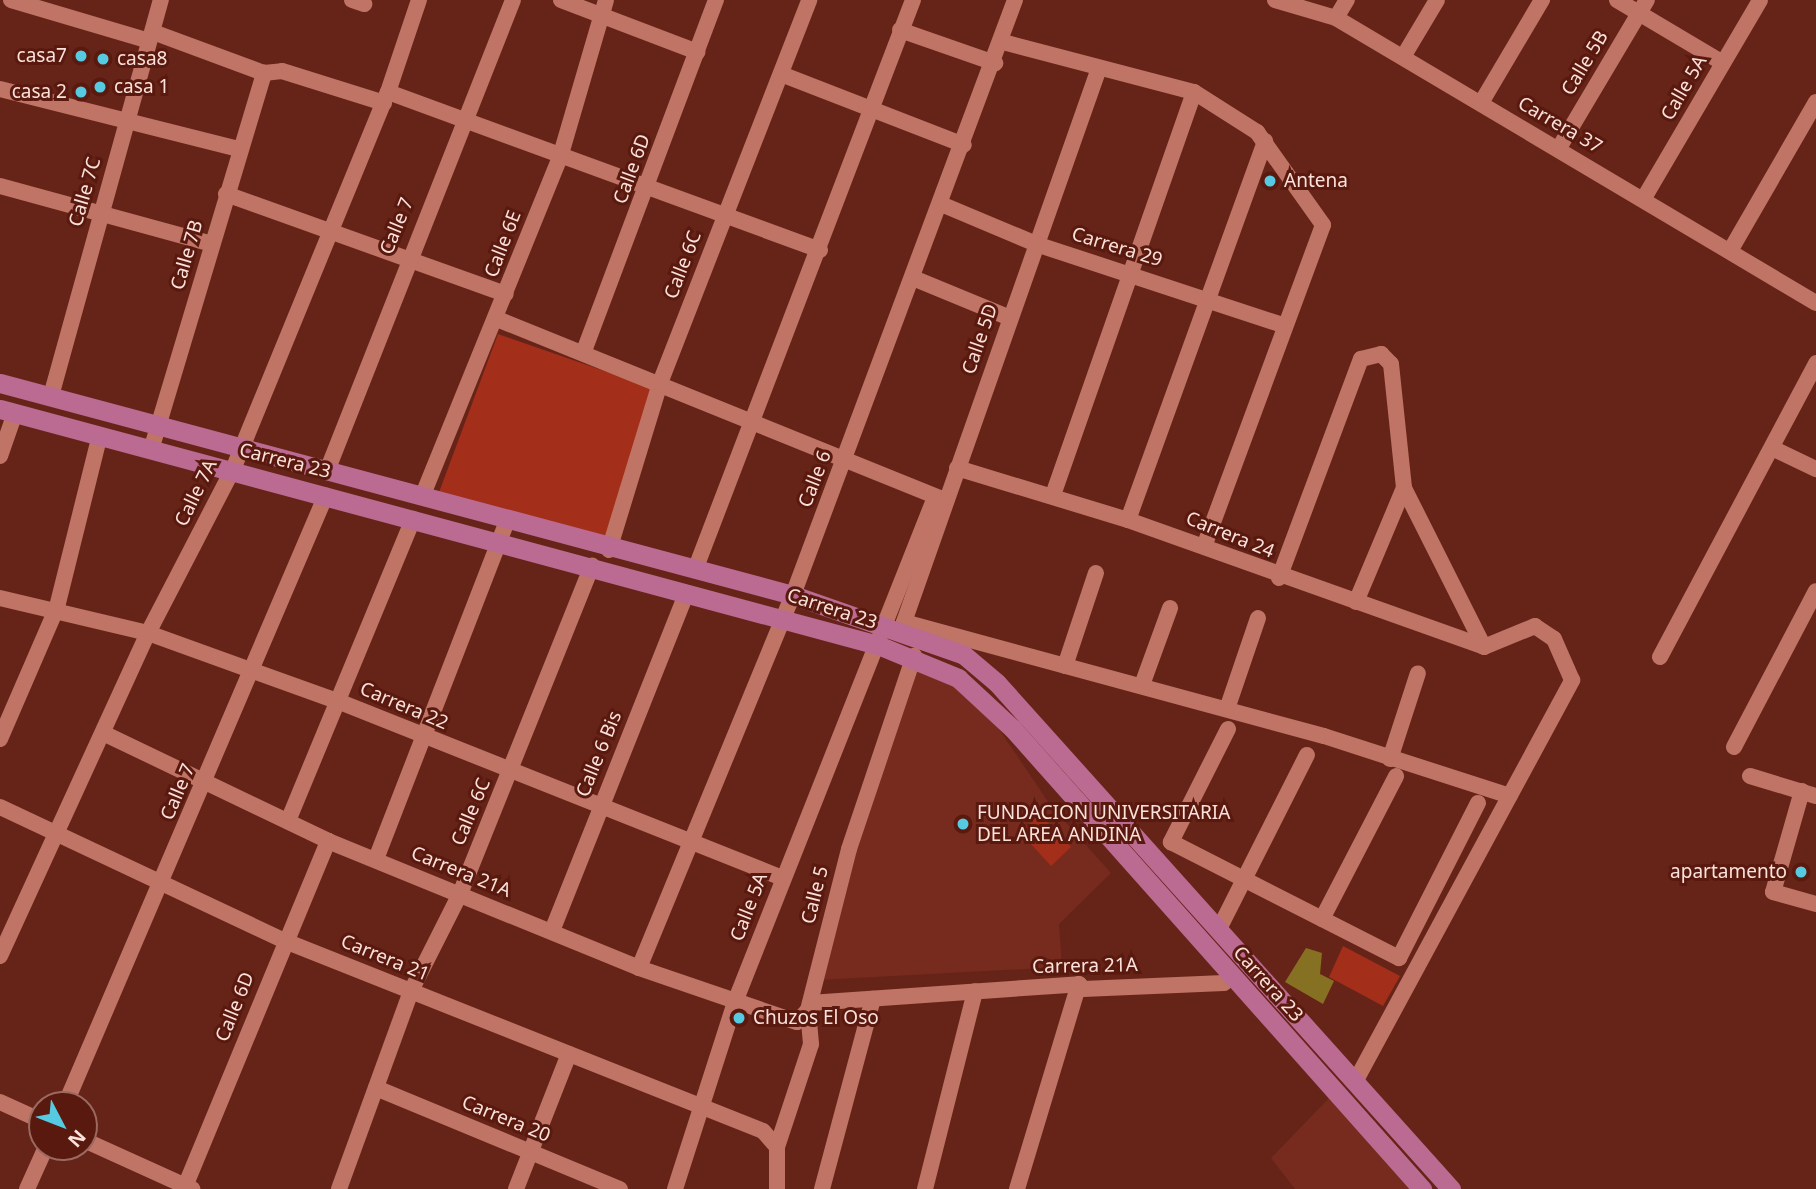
<!DOCTYPE html>
<html>
<head>
<meta charset="utf-8">
<style>
  body { margin:0 }
  #map { position:relative; width:1816px; height:1189px; overflow:hidden; background:#662419; font-family:"Noto Sans",sans-serif }
  div>[style] { position:absolute }
  .built>* { inset:0; background:#762b1e }
  .green>* { inset:0; background:#a32e19 }
  .water>* { inset:0; background:#867022 }
  .minor>* { height:16px; margin:-8px; padding:0 8px; transform-origin:8px; border-radius:8px; background:#bf7465 }
  .major>* { height:19px; margin:-9.5px; padding:0 9.5px; transform-origin:9.5px; border-radius:9.5px; background:#bb6a91 }
  .dots>* { width:19px; height:19px; translate:-50% -50%; box-sizing:border-box; border:4px solid #5a190e; border-radius:50% }
  span { translate:-50% -50%; white-space:nowrap; text-align:center; line-height:1.15; -webkit-text-stroke:6px #5a190e; paint-order:stroke }
  .poi-label { font-size:19px; color:#fae1db }
  .right { translate:-100% -50%; text-align:right }
  .left { translate:0 -50%; text-align:left }
  .street-label { font-size:19px; color:#fae1db }
  .north { position:absolute; left:28px; top:1091px; width:70px; height:70px; box-sizing:border-box; background:#5a190e; border:2px solid #9a6960; border-radius:50%; rotate:132deg; font-size:19px; font-weight:700; line-height:28px; text-align:center; color:#fae1db }
  .north::after { content:''; display:block; margin:auto; width:24px; height:32px; background:#55cae0; clip-path:polygon(50% 0,100% 100%,50% 72%,0 100%) }
</style>
</head>
<body>
<div id="map">
  <div class="built">
    <i style="clip-path:polygon(913px 664px,956px 685px,988px 713px,1051px 806px,1111px 873px,1059px 924px,1062px 967px,818px 980px,853px 841px)"></i>
    <i style="clip-path:polygon(1332px 1095px,1412px 1189px,1295px 1189px,1271px 1158px)"></i>
  </div>
  <div class="green">
    <i style="clip-path:polygon(498px 334px,662px 391px,609px 542px,438px 495px)"></i>
    <i style="clip-path:polygon(1040px 814px,1071px 847px,1051px 866px,1020px 832px)"></i>
    <i style="clip-path:polygon(1343px 946px,1400px 976px,1383px 1006px,1329px 977px)"></i>
  </div>
  <div class="water">
    <i style="clip-path:polygon(1306px 948px,1322px 953px,1320px 974px,1334px 981px,1323px 1004px,1285px 982px)"></i>
  </div>
  <div class="minor">
    <i style="left:11px;top:0;width:144px;rotate:16.5deg"></i>
    <i style="left:352px;top:0;width:13px;rotate:18deg"></i>
    <i style="left:561px;top:0;width:146px;rotate:20.9deg"></i>
    <i style="left:1275px;top:0;width:64px;rotate:16.4deg"></i>
    <i style="left:1336px;top:18px;width:558px;rotate:30.7deg"></i>
    <i style="left:1617px;top:0;width:123px;rotate:30.7deg"></i>
    <i style="left:1336px;top:18px;width:21px;rotate:-59deg"></i>
    <i style="left:900px;top:30px;width:101px;rotate:19.2deg"></i>
    <i style="left:153px;top:32px;width:118px;rotate:20.3deg"></i>
    <i style="left:264px;top:73px;width:18px;rotate:-6deg"></i>
    <i style="left:282px;top:71px;width:107px;rotate:17.4deg"></i>
    <i style="left:1003px;top:42px;width:197px;rotate:14.7deg"></i>
    <i style="left:1194px;top:92px;width:75px;rotate:32.4deg"></i>
    <i style="left:1257px;top:132px;width:114px;rotate:54.6deg"></i>
    <i style="left:1323px;top:225px;width:342px;rotate:110.3deg"></i>
    <i style="left:1403px;top:57px;width:66px;rotate:-59.2deg"></i>
    <i style="left:1098px;top:71px;width:584px;rotate:109.4deg"></i>
    <i style="left:904px;top:622px;width:435px;rotate:15.2deg"></i>
    <i style="left:1324px;top:736px;width:195px;rotate:17.9deg"></i>
    <i style="left:781px;top:74px;width:196px;rotate:21.2deg"></i>
    <i style="left:0;top:89px;width:246px;rotate:14.1deg"></i>
    <i style="left:388px;top:92px;width:460px;rotate:20.1deg"></i>
    <i style="left:1481px;top:103px;width:120px;rotate:-59.4deg"></i>
    <i style="left:1559px;top:148px;width:172px;rotate:-59.3deg"></i>
    <i style="left:0;top:186px;width:220px;rotate:15.3deg"></i>
    <i style="left:226px;top:194px;width:297px;rotate:19.7deg"></i>
    <i style="left:1644px;top:198px;width:229px;rotate:-59.6deg"></i>
    <i style="left:941px;top:204px;width:103px;rotate:22.8deg"></i>
    <i style="left:1036px;top:244px;width:260px;rotate:18.2deg"></i>
    <i style="left:1730px;top:251px;width:172px;rotate:-60deg"></i>
    <i style="left:913px;top:278px;width:105px;rotate:22.4deg"></i>
    <i style="left:497px;top:319px;width:482px;rotate:22deg"></i>
    <i style="left:584px;top:351px;width:375px;rotate:-69.4deg"></i>
    <i style="left:51px;top:396px;width:411px;rotate:-74.5deg"></i>
    <i style="left:1774px;top:449px;width:47px;rotate:25.5deg"></i>
    <i style="left:151px;top:450px;width:394px;rotate:-73.3deg"></i>
    <i style="left:0;top:456px;width:46px;rotate:-70.8deg"></i>
    <i style="left:957px;top:468px;width:179px;rotate:16.9deg"></i>
    <i style="left:1128px;top:520px;width:378px;rotate:19.6deg"></i>
    <i style="left:327px;top:471px;width:506px;rotate:-68.45deg"></i>
    <i style="left:1053px;top:495px;width:427px;rotate:-70.7deg"></i>
    <i style="left:422px;top:497px;width:370px;rotate:-67.9deg"></i>
    <i style="left:561px;top:154px;width:160px;rotate:-73.7deg"></i>
    <i style="left:1128px;top:520px;width:403px;rotate:-70.1deg"></i>
    <i style="left:609px;top:550px;width:175px;rotate:-73deg"></i>
    <i style="left:660px;top:383px;width:411px;rotate:-68.7deg"></i>
    <i style="left:695px;top:570px;width:610px;rotate:-69.07deg"></i>
    <i style="left:1279px;top:578px;width:234px;rotate:-69.5deg"></i>
    <i style="left:1361px;top:359px;width:21px;rotate:-14deg"></i>
    <i style="left:1381px;top:354px;width:14px;rotate:45deg"></i>
    <i style="left:1391px;top:364px;width:125px;rotate:84deg"></i>
    <i style="left:1404px;top:488px;width:178px;rotate:63.3deg"></i>
    <i style="left:0;top:598px;width:152px;rotate:13.3deg"></i>
    <i style="left:148px;top:633px;width:204px;rotate:19.8deg"></i>
    <i style="left:340px;top:702px;width:477px;rotate:21.7deg"></i>
    <i style="left:1356px;top:602px;width:124px;rotate:-67.2deg"></i>
    <i style="left:1660px;top:657px;width:333px;rotate:-62deg"></i>
    <i style="left:1065px;top:666px;width:98px;rotate:-71.6deg"></i>
    <i style="left:1142px;top:685px;width:82px;rotate:-70deg"></i>
    <i style="left:1227px;top:709px;width:96px;rotate:-71.2deg"></i>
    <i style="left:1228px;top:729px;width:127px;rotate:116.8deg"></i>
    <i style="left:1171px;top:842px;width:256px;rotate:27deg"></i>
    <i style="left:1399px;top:958px;width:174px;rotate:-63deg"></i>
    <i style="left:103px;top:733px;width:250px;rotate:25.6deg"></i>
    <i style="left:328px;top:841px;width:336px;rotate:22.2deg"></i>
    <i style="left:639px;top:968px;width:167px;rotate:18.9deg"></i>
    <i style="left:797px;top:1022px;width:16px;rotate:-47deg"></i>
    <i style="left:0;top:739px;width:144px;rotate:-66.6deg"></i>
    <i style="left:57px;top:607px;width:174px;rotate:-76deg"></i>
    <i style="left:1734px;top:747px;width:176px;rotate:-62.3deg"></i>
    <i style="left:1390px;top:759px;width:90px;rotate:-72deg"></i>
    <i style="left:1750px;top:776px;width:69px;rotate:16.9deg"></i>
    <i style="left:1802px;top:791px;width:105px;rotate:106deg"></i>
    <i style="left:1773px;top:892px;width:45px;rotate:15.6deg"></i>
    <i style="left:0;top:807px;width:315px;rotate:25.2deg"></i>
    <i style="left:285px;top:941px;width:514px;rotate:21.68deg"></i>
    <i style="left:763px;top:1131px;width:21px;rotate:49deg"></i>
    <i style="left:777px;top:1147px;width:42px;rotate:90deg"></i>
    <i style="left:288px;top:821px;width:327px;rotate:-67.5deg"></i>
    <i style="left:376px;top:859px;width:362px;rotate:-68.8deg"></i>
    <i style="left:1322px;top:919px;width:161px;rotate:-62.6deg"></i>
    <i style="left:1219px;top:929px;width:195px;rotate:-63.2deg"></i>
    <i style="left:552px;top:931px;width:363px;rotate:-68.3deg"></i>
    <i style="left:0;top:956px;width:355px;rotate:-65.4deg"></i>
    <i style="left:148px;top:633px;width:187px;rotate:-62.6deg"></i>
    <i style="left:234px;top:467px;width:405px;rotate:-67.7deg"></i>
    <i style="left:388px;top:92px;width:97px;rotate:-71.4deg"></i>
    <i style="left:639px;top:968px;width:404px;rotate:-67.6deg"></i>
    <i style="left:793px;top:595px;width:635px;rotate:-69.54deg"></i>
    <i style="left:810px;top:1003px;width:270px;rotate:-4deg"></i>
    <i style="left:1079px;top:984px;width:6px;rotate:51deg"></i>
    <i style="left:1083px;top:989px;width:141px;rotate:-2.4deg"></i>
    <i style="left:1224px;top:983px;width:11px;rotate:-41deg"></i>
    <i style="left:1355px;top:1082px;width:457px;rotate:-61.6deg"></i>
    <i style="left:1572px;top:680px;width:45px;rotate:-113.7deg"></i>
    <i style="left:1554px;top:639px;width:23px;rotate:-146deg"></i>
    <i style="left:1535px;top:626px;width:55px;rotate:157.6deg"></i>
    <i style="left:376px;top:1088px;width:264px;rotate:22.5deg"></i>
    <i style="left:0;top:1102px;width:46px;rotate:24.3deg"></i>
    <i style="left:65px;top:1105px;width:663px;rotate:-66.84deg"></i>
    <i style="left:84px;top:1140px;width:119px;rotate:24.4deg"></i>
    <i style="left:777px;top:1147px;width:108px;rotate:-71.7deg"></i>
    <i style="left:811px;top:1044px;width:34px;rotate:-95deg"></i>
    <i style="left:808px;top:1010px;width:166px;rotate:-75.7deg"></i>
    <i style="left:849px;top:849px;width:204px;rotate:-71.4deg"></i>
    <i style="left:27px;top:1189px;width:46px;rotate:-65.7deg"></i>
    <i style="left:184px;top:1189px;width:377px;rotate:-67.5deg"></i>
    <i style="left:339px;top:1189px;width:211px;rotate:-70deg"></i>
    <i style="left:411px;top:991px;width:109px;rotate:-63.2deg"></i>
    <i style="left:460px;top:894px;width:354px;rotate:-68.1deg"></i>
    <i style="left:516px;top:1189px;width:145px;rotate:-68.6deg"></i>
    <i style="left:675px;top:1189px;width:196px;rotate:-72.2deg"></i>
    <i style="left:735px;top:1002px;width:543px;rotate:-68.39deg"></i>
    <i style="left:822px;top:1189px;width:197px;rotate:-75deg"></i>
    <i style="left:925px;top:1189px;width:204px;rotate:-75.8deg"></i>
    <i style="left:1017px;top:1189px;width:214px;rotate:-73.2deg"></i>
  </div>
  <div class="major">
    <i style="left:0;top:383px;width:821px;rotate:14.97deg"></i>
    <i style="left:793px;top:595px;width:181px;rotate:19.3deg"></i>
    <i style="left:964px;top:655px;width:43px;rotate:40.3deg"></i>
    <i style="left:997px;top:683px;width:680px;rotate:48.1deg"></i>
    <i style="left:0;top:409px;width:909px;rotate:15.05deg"></i>
    <i style="left:878px;top:645px;width:87px;rotate:22.4deg"></i>
    <i style="left:958px;top:678px;width:75px;rotate:42.8deg"></i>
    <i style="left:1013px;top:729px;width:616px;rotate:48.36deg"></i>
  </div>
  <div class="dots">
    <i style="left:81px;top:56px;background:#55cae0"></i>
    <i style="left:103px;top:59px;background:#55cae0"></i>
    <i style="left:100px;top:87px;background:#55cae0"></i>
    <i style="left:81px;top:92px;background:#55cae0"></i>
    <i style="left:1270px;top:181px;background:#55cae0"></i>
    <i style="left:963px;top:824px;background:#55cae0"></i>
    <i style="left:1801px;top:872px;background:#55cae0"></i>
    <i style="left:739px;top:1018px;background:#55cae0"></i>
  </div>
  <div class="poi-label">
    <span class="right" style="left:67px;top:56px">casa7</span>
    <span class="left" style="left:117px;top:59px">casa8</span>
    <span class="left" style="left:114px;top:87px">casa 1</span>
    <span class="right" style="left:67px;top:92px">casa 2</span>
    <span class="left" style="left:1284px;top:181px">Antena</span>
    <span class="left" style="left:977px;top:824px">FUNDACION UNIVERSITARIA<br>DEL AREA ANDINA</span>
    <span class="right" style="left:1787px;top:872px">apartamento</span>
    <span class="left" style="left:753px;top:1018px">Chuzos El Oso</span>
  </div>
  <div class="street-label">
    <span style="left:1585px;top:63px;rotate:-59deg">Calle 5B</span>
    <span style="left:1684px;top:88px;rotate:-60deg">Calle 5A</span>
    <span style="left:1560px;top:125px;rotate:30deg">Carrera 37</span>
    <span style="left:632px;top:169px;rotate:-70deg">Calle 6D</span>
    <span style="left:85px;top:192px;rotate:-74deg">Calle 7C</span>
    <span style="left:397px;top:226px;rotate:-68deg">Calle 7</span>
    <span style="left:503px;top:244px;rotate:-69deg">Calle 6E</span>
    <span style="left:1117px;top:247px;rotate:17deg">Carrera 29</span>
    <span style="left:187px;top:255px;rotate:-74deg">Calle 7B</span>
    <span style="left:683px;top:265px;rotate:-69deg">Calle 6C</span>
    <span style="left:980px;top:339px;rotate:-71deg">Calle 5D</span>
    <span style="left:285px;top:461px;rotate:14deg">Carrera 23</span>
    <span style="left:815px;top:479px;rotate:-69deg">Calle 6</span>
    <span style="left:196px;top:493px;rotate:-64deg">Calle 7A</span>
    <span style="left:1230px;top:535px;rotate:22deg">Carrera 24</span>
    <span style="left:832px;top:609px;rotate:18deg">Carrera 23</span>
    <span style="left:404px;top:706px;rotate:23deg">Carrera 22</span>
    <span style="left:599px;top:754px;rotate:-68deg">Calle 6 Bis</span>
    <span style="left:178px;top:792px;rotate:-67deg">Calle 7</span>
    <span style="left:471px;top:812px;rotate:-67deg">Calle 6C</span>
    <span style="left:461px;top:872px;rotate:22deg">Carrera 21A</span>
    <span style="left:815px;top:895px;rotate:-76deg">Calle 5</span>
    <span style="left:749px;top:907px;rotate:-69deg">Calle 5A</span>
    <span style="left:385px;top:958px;rotate:22deg">Carrera 21</span>
    <span style="left:1085px;top:966px;rotate:-1deg">Carrera 21A</span>
    <span style="left:1268px;top:984px;rotate:48deg">Carrera 23</span>
    <span style="left:235px;top:1007px;rotate:-68deg">Calle 6D</span>
    <span style="left:506px;top:1119px;rotate:22deg">Carrera 20</span>
  </div>
  <div class="north">N</div>
</div>
</body>
</html>
